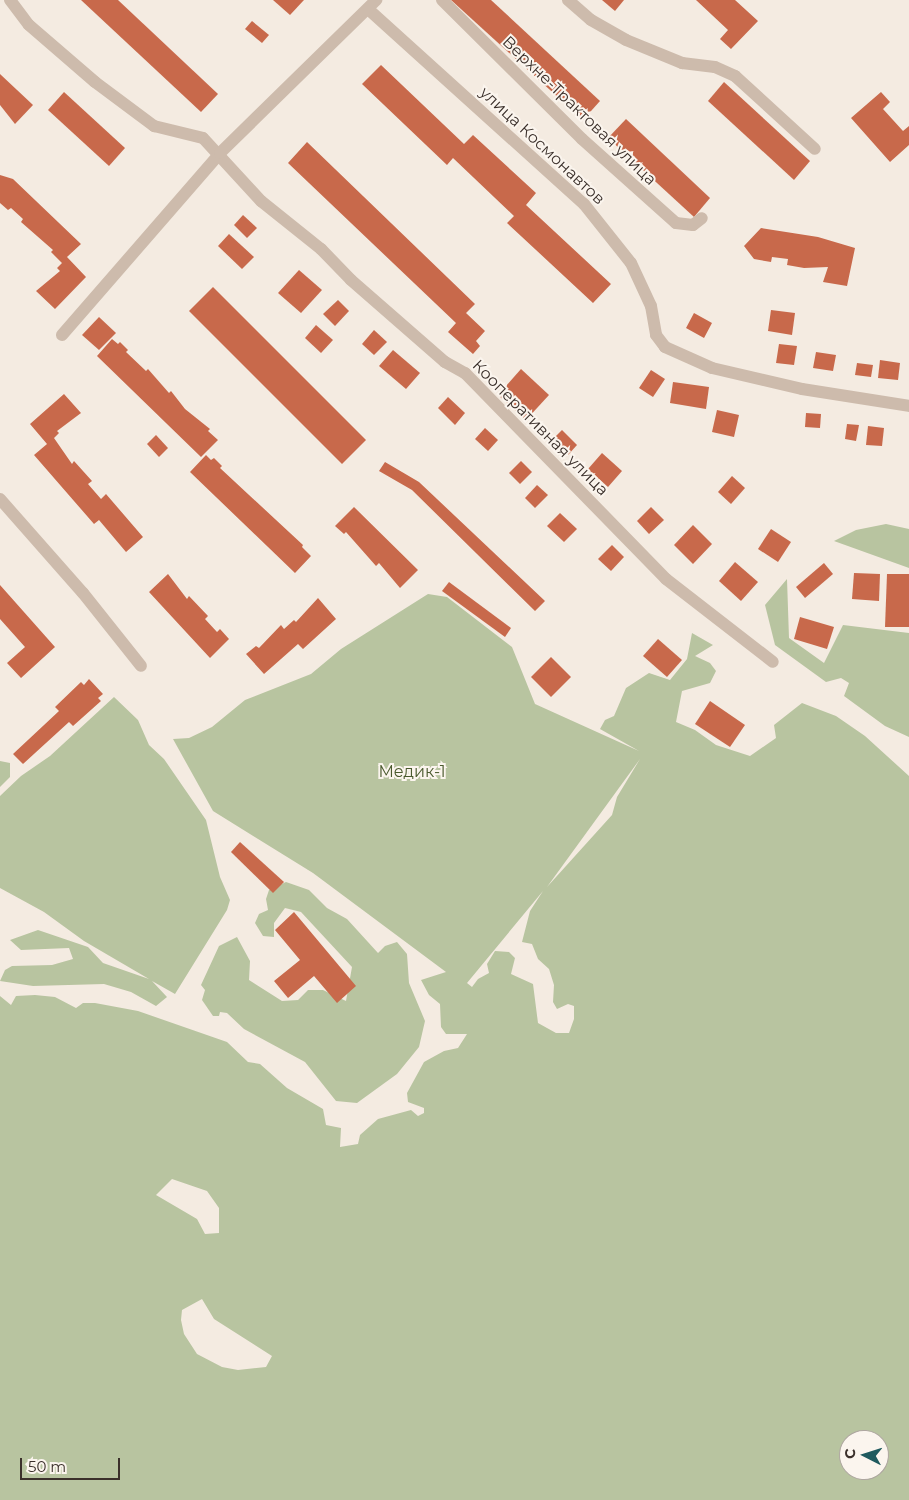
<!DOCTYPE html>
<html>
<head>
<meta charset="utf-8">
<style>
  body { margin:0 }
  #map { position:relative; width:909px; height:1500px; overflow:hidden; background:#f4ebe1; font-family:Montserrat,sans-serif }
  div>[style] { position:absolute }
  .green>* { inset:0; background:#b8c4a0 }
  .building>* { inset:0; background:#c8694b }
  .minor>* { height:12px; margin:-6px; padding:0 6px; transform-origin:6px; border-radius:6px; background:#cdbbac }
  .tertiary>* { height:12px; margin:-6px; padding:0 6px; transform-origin:6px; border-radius:6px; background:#cdbbac }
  span { translate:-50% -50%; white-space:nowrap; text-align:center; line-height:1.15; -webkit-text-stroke:4px #fbf5ee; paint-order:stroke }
  .street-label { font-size:16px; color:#3b302b }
  .park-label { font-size:16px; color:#4a5a2e }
  .north { position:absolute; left:839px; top:1430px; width:50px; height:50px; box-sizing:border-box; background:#fbf5ee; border:1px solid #aea6a0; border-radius:50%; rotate:275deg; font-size:14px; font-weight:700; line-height:20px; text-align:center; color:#3b302b }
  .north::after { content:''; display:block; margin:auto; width:18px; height:22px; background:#1f5a5e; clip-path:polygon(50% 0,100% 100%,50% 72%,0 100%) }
  .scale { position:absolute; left:20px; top:1458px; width:100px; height:22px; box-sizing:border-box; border:2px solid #3b302b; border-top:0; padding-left:6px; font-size:15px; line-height:18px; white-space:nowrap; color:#3b302b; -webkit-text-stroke:4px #fbf5ee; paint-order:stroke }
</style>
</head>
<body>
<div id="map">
  <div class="green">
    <i style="clip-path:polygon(886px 524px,909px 529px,909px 568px,834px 541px,856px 530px)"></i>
    <i style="clip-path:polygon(787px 579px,789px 638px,824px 663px,843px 625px,909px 633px,909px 737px,885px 726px,844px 696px,849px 683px,841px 678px,826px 682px,775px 645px,765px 605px)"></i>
    <i style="clip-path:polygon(evenodd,428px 594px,447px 597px,512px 647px,535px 704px,639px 751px,600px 729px,605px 720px,614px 716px,626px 688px,649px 673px,670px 680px,687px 659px,692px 633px,713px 645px,695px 656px,710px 663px,716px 671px,710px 683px,682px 691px,676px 722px,695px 730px,716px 745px,750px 756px,776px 738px,774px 725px,802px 703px,836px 716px,865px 736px,909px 776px,909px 1500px,0 1500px,0 996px,11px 1005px,16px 996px,35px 995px,55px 997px,76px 1008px,83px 1003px,95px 1003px,138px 1011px,227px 1042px,248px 1062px,260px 1064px,287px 1088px,323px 1109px,326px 1125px,341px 1128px,340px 1147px,358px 1144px,360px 1135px,378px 1119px,411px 1110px,418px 1116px,424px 1113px,424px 1108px,408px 1102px,407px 1093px,424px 1062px,444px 1051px,458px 1048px,467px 1034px,446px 1034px,441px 1027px,440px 1004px,429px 995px,421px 980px,446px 972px,313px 873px,213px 811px,173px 739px,189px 738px,212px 727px,245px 700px,311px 674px,341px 649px,428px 594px,640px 759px,617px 797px,612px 815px,547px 887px,640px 759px,428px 594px,543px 891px,530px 911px,522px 942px,532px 944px,538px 959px,549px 969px,554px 985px,553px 1002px,557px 1009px,568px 1004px,574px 1006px,574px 1019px,569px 1033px,556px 1033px,538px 1023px,533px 984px,511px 974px,515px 958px,509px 952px,495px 951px,487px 964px,489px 973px,478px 979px,472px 987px,467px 983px,543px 891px,428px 594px,172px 1179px,207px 1191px,219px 1208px,219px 1233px,205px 1234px,197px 1219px,156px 1195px,172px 1179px,428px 594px,202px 1299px,214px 1319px,272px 1356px,266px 1367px,238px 1370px,222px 1367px,197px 1354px,184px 1334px,181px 1320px,182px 1310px,202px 1299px,428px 594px,849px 1440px,879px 1440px,879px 1470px,849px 1470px,849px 1440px)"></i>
    <i style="clip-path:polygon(114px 697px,138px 720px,149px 745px,164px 759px,206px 820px,220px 877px,230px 900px,227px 910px,175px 994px,152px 981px,167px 997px,156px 1006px,131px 992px,104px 984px,33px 986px,0 981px,5px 970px,12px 966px,52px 965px,73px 959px,69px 948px,21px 950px,10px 940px,38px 930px,88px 947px,103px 963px,149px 979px,84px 941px,44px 912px,0 888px,0 796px,21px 776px,50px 756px)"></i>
    <i style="clip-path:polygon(0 761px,10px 763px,10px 777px,0 787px)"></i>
    <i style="clip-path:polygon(286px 882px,309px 890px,327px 908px,347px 919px,378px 953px,385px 946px,397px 942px,407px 954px,409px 983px,425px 1021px,419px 1047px,397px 1074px,357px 1103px,336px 1101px,305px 1062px,244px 1029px,227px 1013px,220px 1012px,219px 1016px,213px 1016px,202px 1000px,205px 990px,201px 985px,219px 946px,237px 937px,250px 961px,249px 980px,282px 1001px,298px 1000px,308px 990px,323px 990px,346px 1001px,352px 967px,301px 912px,285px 908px,274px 923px,274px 937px,263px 936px,255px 923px,259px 914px,268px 910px,266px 899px,269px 890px)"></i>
  </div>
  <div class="building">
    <i style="clip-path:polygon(81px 0,118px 0,218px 94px,201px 112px)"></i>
    <i style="clip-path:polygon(273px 0,304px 0,290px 15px)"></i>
    <i style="clip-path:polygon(451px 0,491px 0,600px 101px,583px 120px)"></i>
    <i style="clip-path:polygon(602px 0,624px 0,615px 11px)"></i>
    <i style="clip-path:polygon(696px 0,735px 0,758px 21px,731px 49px,720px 39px,728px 30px)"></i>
    <i style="clip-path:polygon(252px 21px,269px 35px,262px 43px,245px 29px)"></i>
    <i style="clip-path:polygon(381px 65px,464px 144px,473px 135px,536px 193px,526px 205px,611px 284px,593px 303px,507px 223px,514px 216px,453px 158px,447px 165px,362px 84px)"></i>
    <i style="clip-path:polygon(0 74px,33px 105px,15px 124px,0 105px)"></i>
    <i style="clip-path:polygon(724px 82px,810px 161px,794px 180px,708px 101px)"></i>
    <i style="clip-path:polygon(64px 92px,125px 148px,109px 166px,48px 110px)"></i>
    <i style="clip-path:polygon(881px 92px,890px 102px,883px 109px,903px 131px,909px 126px,909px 145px,890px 162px,851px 118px)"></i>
    <i style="clip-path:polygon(626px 119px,710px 198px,694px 217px,608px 138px)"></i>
    <i style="clip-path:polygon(307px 142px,475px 304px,466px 313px,485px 331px,476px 341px,480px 346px,473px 354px,448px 332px,456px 323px,288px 163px)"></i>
    <i style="clip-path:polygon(0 175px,13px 179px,81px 244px,67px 257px,86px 277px,55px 309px,36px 291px,60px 271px,57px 268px,62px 263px,51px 252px,53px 250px,21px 222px,23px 219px,11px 208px,8px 210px,0 203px)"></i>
    <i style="clip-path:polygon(243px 215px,257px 228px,247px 238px,234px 225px)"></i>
    <i style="clip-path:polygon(761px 228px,818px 237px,855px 248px,847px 286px,823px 282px,828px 267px,804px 268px,787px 265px,788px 259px,772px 257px,771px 262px,754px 259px,744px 246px)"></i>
    <i style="clip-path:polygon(229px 234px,254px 257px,242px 269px,218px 246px)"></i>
    <i style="clip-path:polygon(299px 270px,322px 290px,301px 313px,278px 293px)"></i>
    <i style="clip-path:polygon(213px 287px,366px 440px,342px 464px,189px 311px)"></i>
    <i style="clip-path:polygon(338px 300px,349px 311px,335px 326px,323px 314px)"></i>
    <i style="clip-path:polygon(771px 310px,795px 313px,792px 335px,768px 331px)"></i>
    <i style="clip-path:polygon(694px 313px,712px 323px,704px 338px,686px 328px)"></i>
    <i style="clip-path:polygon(99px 317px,116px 333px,99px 350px,82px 335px)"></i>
    <i style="clip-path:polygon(316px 325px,333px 340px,321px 353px,305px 338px)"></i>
    <i style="clip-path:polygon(374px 330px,387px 342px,374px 355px,362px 344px)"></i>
    <i style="clip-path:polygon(112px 339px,118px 344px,120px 342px,128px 350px,126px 352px,146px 371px,148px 369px,169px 393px,171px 391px,185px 409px,210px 429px,208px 431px,218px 440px,201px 457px,97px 356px)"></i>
    <i style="clip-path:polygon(779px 344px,797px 346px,794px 365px,776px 363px)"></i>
    <i style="clip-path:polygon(393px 350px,420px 373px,406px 389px,379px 366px)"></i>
    <i style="clip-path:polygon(816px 352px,836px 355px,833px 371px,813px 368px)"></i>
    <i style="clip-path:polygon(880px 360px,900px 363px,898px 380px,878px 378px)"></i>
    <i style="clip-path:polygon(857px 363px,873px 365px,871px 377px,855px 375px)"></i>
    <i style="clip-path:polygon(521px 369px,549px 395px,526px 420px,498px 395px)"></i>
    <i style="clip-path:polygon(651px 370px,665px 379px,653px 397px,639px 388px)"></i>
    <i style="clip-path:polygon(673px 382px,709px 387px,706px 409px,670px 403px)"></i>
    <i style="clip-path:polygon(64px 394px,81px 413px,57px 431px,59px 433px,54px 438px,72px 464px,74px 461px,92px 481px,88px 484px,101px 499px,106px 494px,143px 537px,126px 552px,99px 520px,94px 524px,34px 455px,47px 444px,30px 424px)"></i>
    <i style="clip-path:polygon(448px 397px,465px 413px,455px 425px,438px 408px)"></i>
    <i style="clip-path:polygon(717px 410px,739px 415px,734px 437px,712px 432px)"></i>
    <i style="clip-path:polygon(806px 413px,821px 414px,820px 428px,805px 427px)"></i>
    <i style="clip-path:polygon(847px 424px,859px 425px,856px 441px,845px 439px)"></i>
    <i style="clip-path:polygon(868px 426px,884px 428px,882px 446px,866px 445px)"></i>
    <i style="clip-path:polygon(485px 428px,498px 440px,488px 451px,475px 439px)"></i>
    <i style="clip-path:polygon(562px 430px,577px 445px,568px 455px,552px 440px)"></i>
    <i style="clip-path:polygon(156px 435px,168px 448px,159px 457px,147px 444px)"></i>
    <i style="clip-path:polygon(602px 453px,622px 471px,608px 487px,588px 469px)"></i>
    <i style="clip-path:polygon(206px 455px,211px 460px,214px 458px,222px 466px,220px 468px,303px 545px,302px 547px,311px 556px,295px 573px,190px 472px)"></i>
    <i style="clip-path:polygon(521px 461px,532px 472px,520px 484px,509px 473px)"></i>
    <i style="clip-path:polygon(385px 462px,419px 482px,545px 601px,535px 611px,412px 490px,379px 471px)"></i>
    <i style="clip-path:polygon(732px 476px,745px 488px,731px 504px,718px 492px)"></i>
    <i style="clip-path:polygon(537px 485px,548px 495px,535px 508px,525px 498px)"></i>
    <i style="clip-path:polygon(354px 507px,418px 570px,400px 588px,379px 563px,376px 566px,346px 532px,344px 534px,335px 526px)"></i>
    <i style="clip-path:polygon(651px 507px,664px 520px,649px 534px,637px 521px)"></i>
    <i style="clip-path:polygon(560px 513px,577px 529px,564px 542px,547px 526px)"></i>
    <i style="clip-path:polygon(693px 525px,712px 544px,693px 564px,674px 545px)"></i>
    <i style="clip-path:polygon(771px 529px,791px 542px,778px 562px,758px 549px)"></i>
    <i style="clip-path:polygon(612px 545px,624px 557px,611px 571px,598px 559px)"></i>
    <i style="clip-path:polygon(735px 562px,758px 582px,741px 601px,719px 581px)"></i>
    <i style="clip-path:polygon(824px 563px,833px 574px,805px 598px,796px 587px)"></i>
    <i style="clip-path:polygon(854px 573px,880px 574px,879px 601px,852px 599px)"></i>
    <i style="clip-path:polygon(168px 574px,187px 599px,189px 596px,208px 616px,205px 619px,217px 632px,220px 629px,229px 639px,210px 658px,149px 592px)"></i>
    <i style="clip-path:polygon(887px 574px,909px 574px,909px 627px,885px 627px)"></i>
    <i style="clip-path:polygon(449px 582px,511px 628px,505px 637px,442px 591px)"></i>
    <i style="clip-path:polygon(0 585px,55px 647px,21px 678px,7px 663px,25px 647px,0 619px)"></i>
    <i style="clip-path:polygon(318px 598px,336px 619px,303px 649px,298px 644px,264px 674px,246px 654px,256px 646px,259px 648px,281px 625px,284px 629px,294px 620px,296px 622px)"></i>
    <i style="clip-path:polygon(800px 617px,834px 627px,827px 649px,794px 639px)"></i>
    <i style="clip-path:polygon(658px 639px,682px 660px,667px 677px,643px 656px)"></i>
    <i style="clip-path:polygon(551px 657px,571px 677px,551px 697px,531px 677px)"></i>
    <i style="clip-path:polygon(89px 679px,103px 694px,98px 698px,101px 701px,73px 726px,69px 722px,23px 764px,13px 754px,59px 711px,55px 707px,81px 682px,84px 685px)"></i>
    <i style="clip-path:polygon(710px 701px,745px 725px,730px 747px,695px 724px)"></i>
    <i style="clip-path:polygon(240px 842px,284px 882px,273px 893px,231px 852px)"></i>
    <i style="clip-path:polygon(294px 912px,356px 986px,337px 1003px,314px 976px,288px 998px,274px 981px,300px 960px,275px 930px)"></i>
  </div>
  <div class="minor">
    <i style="left:10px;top:0;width:31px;rotate:53deg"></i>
    <i style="left:29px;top:25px;width:87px;rotate:40.8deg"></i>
    <i style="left:95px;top:82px;width:74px;rotate:36.7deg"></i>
    <i style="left:154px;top:126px;width:50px;rotate:13.8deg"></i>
    <i style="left:203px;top:138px;width:86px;rotate:47.4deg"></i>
    <i style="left:261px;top:201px;width:77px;rotate:38.7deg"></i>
    <i style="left:321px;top:249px;width:43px;rotate:45.9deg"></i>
    <i style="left:351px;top:280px;width:125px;rotate:41.1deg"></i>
    <i style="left:445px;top:362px;width:23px;rotate:29deg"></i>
    <i style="left:465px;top:373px;width:288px;rotate:45.7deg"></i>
    <i style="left:666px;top:579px;width:135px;rotate:37.8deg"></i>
    <i style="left:442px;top:0;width:197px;rotate:44.8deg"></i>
    <i style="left:582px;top:139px;width:126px;rotate:41.8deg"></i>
    <i style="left:676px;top:223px;width:17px;rotate:7deg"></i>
    <i style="left:693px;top:225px;width:11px;rotate:-38deg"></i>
    <i style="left:568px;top:0;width:30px;rotate:41deg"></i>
    <i style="left:591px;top:20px;width:40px;rotate:29.7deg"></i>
    <i style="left:626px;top:40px;width:61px;rotate:22.3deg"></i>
    <i style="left:682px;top:63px;width:33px;rotate:7deg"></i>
    <i style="left:715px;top:67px;width:22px;rotate:24deg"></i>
    <i style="left:735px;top:76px;width:108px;rotate:42.4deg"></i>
    <i style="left:368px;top:9px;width:291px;rotate:42.1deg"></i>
    <i style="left:584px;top:204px;width:75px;rotate:51.5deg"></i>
    <i style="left:631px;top:263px;width:47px;rotate:65.1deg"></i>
    <i style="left:651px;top:306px;width:29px;rotate:80deg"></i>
    <i style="left:656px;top:335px;width:15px;rotate:53deg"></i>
    <i style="left:665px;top:347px;width:51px;rotate:24.1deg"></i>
    <i style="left:712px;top:368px;width:92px;rotate:13.1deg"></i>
    <i style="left:802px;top:389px;width:108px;rotate:9deg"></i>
    <i style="left:0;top:499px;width:125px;rotate:48.6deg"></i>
    <i style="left:83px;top:593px;width:93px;rotate:51.5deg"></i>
  </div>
  <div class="tertiary">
    <i style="left:62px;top:335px;width:241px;rotate:-49deg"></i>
    <i style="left:220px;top:153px;width:219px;rotate:-44.4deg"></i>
  </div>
  <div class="street-label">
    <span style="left:579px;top:111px;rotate:44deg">Верхне-Трактовая улица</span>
    <span style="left:542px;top:146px;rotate:43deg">улица Космонавтов</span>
    <span style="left:540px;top:428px;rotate:45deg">Кооперативная улица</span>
  </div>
  <div class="park-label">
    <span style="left:412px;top:772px">Медик-1</span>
  </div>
  <div class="north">С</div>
  <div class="scale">50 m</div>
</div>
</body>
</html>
